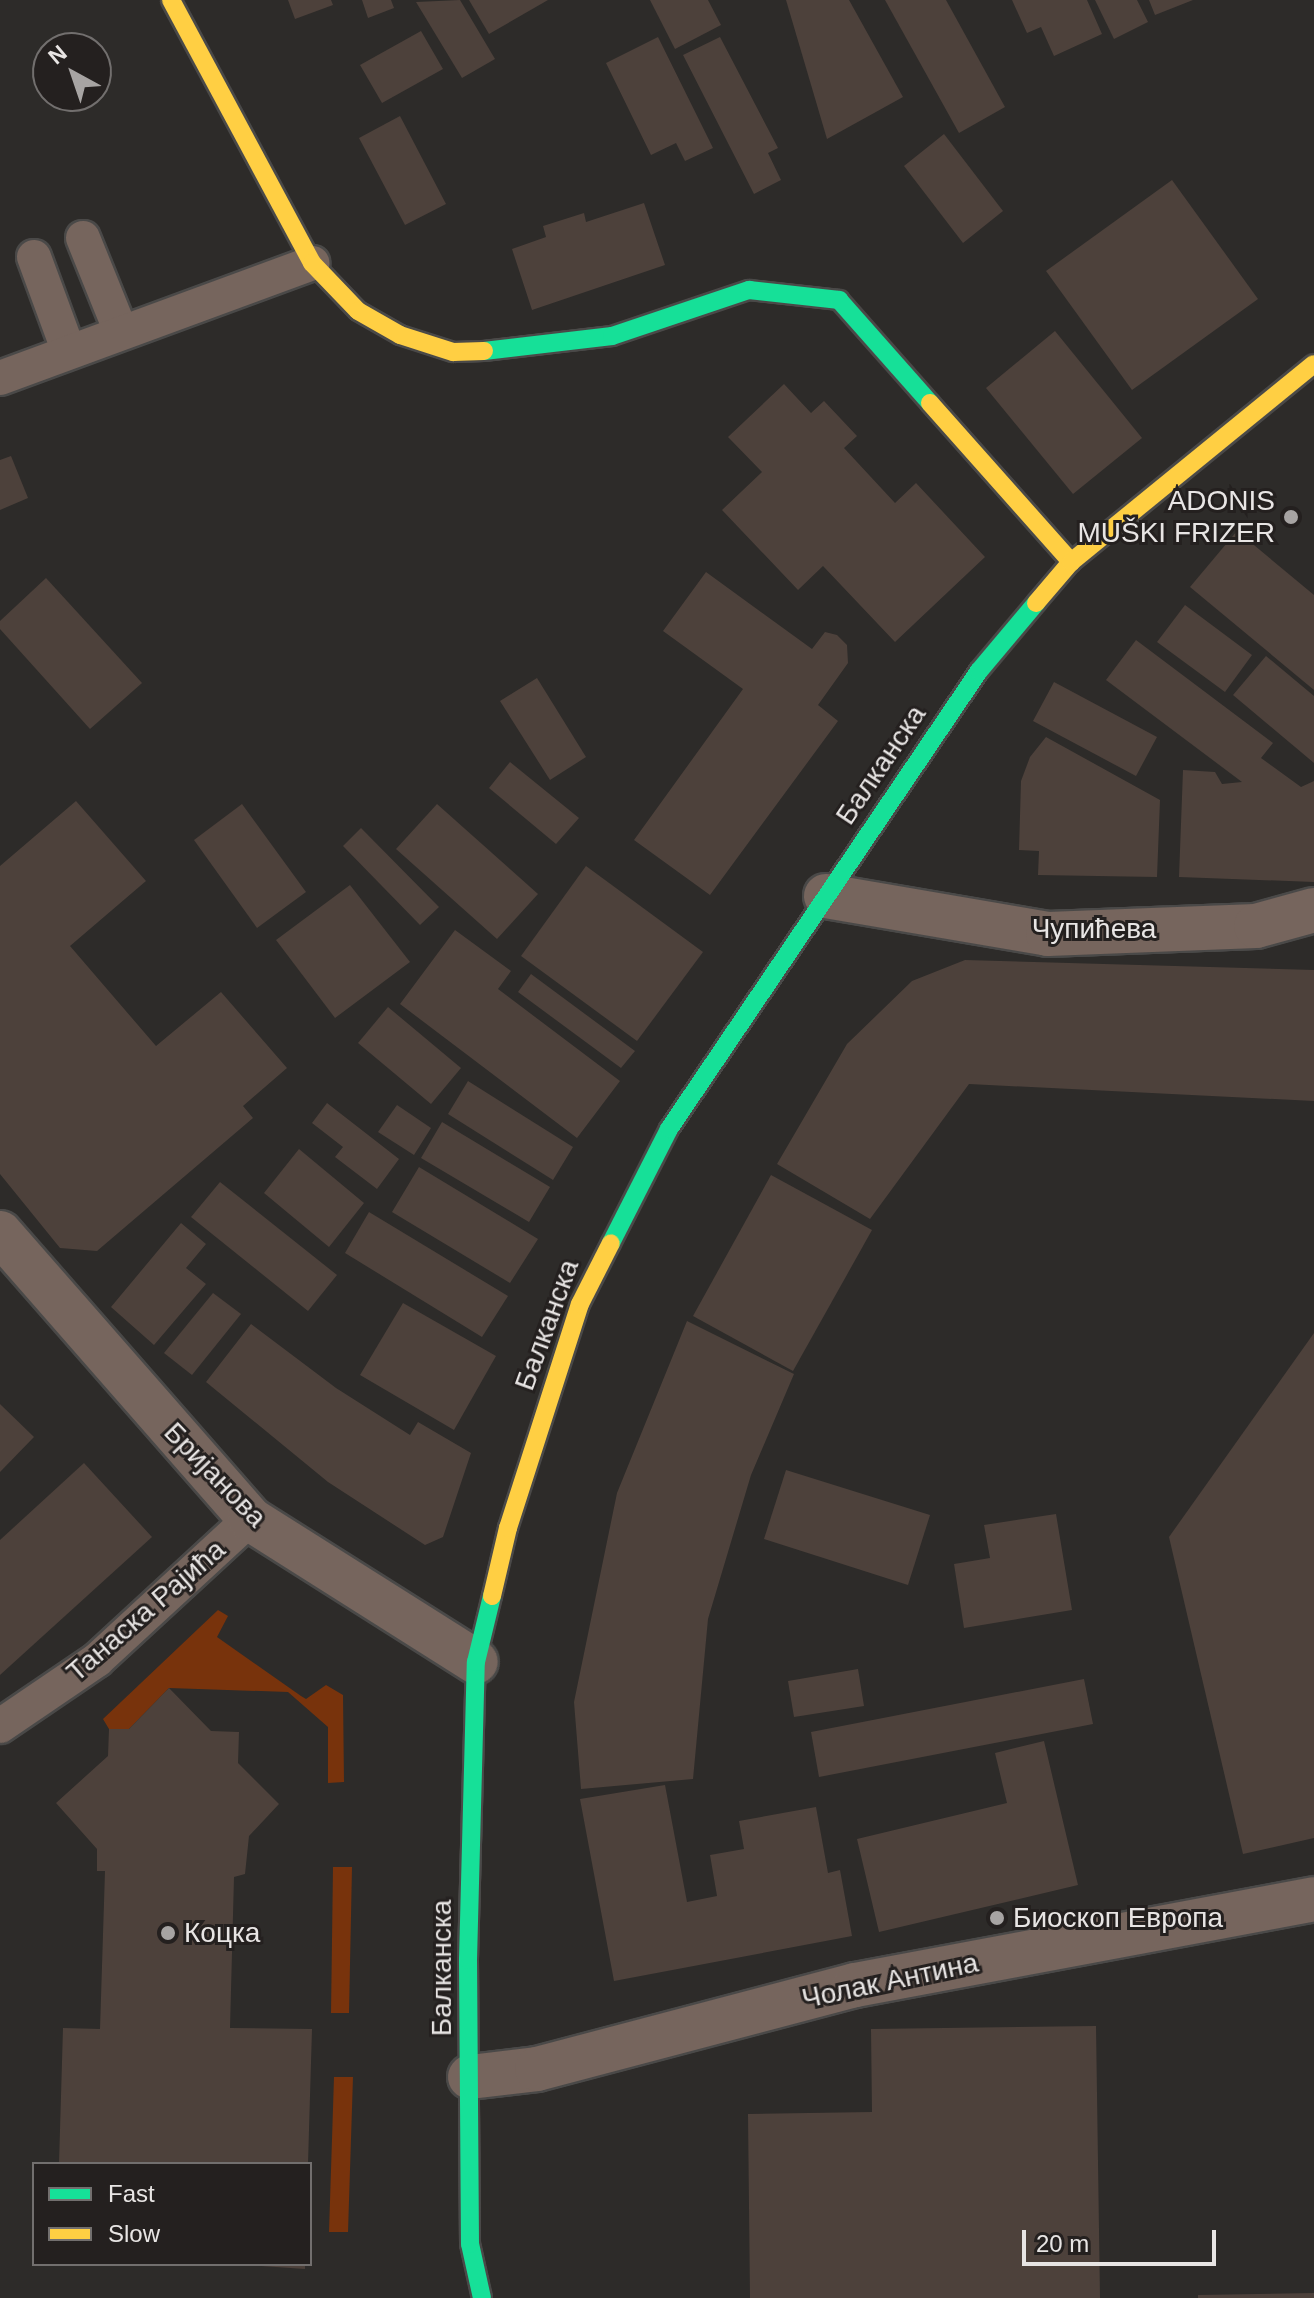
<!DOCTYPE html>
<html>
<head>
<meta charset="utf-8">
<style>
  body { margin:0 }
  #map { position:relative; width:1314px; height:2298px; overflow:hidden; background:#2d2b29; font-family:Arial,sans-serif }
  div>[style] { position:absolute }
  .green>* { inset:0; background:#78330c }
  .building>* { inset:0; background:#4d413b }
  .roads { filter:drop-shadow(2px 0 #4a4948) drop-shadow(-2px 0 #4a4948) drop-shadow(0 2px #4a4948) drop-shadow(0 -2px #4a4948) }
  .lane>* { height:34px; margin:-17px; padding:0 17px; transform-origin:17px; border-radius:17px; background:#76655d }
  .street>* { height:44px; margin:-22px; padding:0 22px; transform-origin:22px; border-radius:22px; background:#76655d }
  .fast>* { height:18px; margin:-9px; padding:0 9px; transform-origin:9px; border-radius:9px; background:#16e098 }
  .slow>* { height:18px; margin:-9px; padding:0 9px; transform-origin:9px; border-radius:9px; background:#ffcf43 }
  .dots>* { width:22px; height:22px; translate:-50% -50%; box-sizing:border-box; border:4px solid #24201f; border-radius:50% }
  span { translate:-50% -50%; white-space:nowrap; text-align:center; line-height:1.15; -webkit-text-stroke:6px #24201f; paint-order:stroke }
  .poi-label { font-size:28px; color:#e8e5e4 }
  .right { translate:-100% -50%; text-align:right }
  .left { translate:0 -50%; text-align:left }
  .street-label { font-size:28px; color:#e8e5e4 }
  .legend { position:absolute; left:32px; top:2162px; width:280px; height:104px; box-sizing:border-box; background:#24201f; border:2px solid #726f6e; margin:0; padding:10px 14px; list-style:none; font-size:24px; color:#e8e5e4 }
  .legend li { display:flex; align-items:center; gap:16px; height:40px }
  .legend b { width:40px; border:2px solid #726f6e }
  .north { position:absolute; left:32px; top:32px; width:80px; height:80px; box-sizing:border-box; background:#24201f; border:2px solid #726f6e; border-radius:50%; rotate:320deg; font-size:22px; font-weight:700; line-height:32px; text-align:center; color:#e8e5e4 }
  .north::after { content:''; display:block; margin:auto; width:28px; height:36px; background:#a7a4a3; clip-path:polygon(50% 0,100% 100%,50% 72%,0 100%) }
  .scale { position:absolute; left:1022px; top:2230px; width:194px; height:36px; box-sizing:border-box; border:4px solid #e8e5e4; border-top:0; padding-left:10px; font-size:24px; line-height:28px; white-space:nowrap; color:#e8e5e4; -webkit-text-stroke:6px #24201f; paint-order:stroke }
</style>
</head>
<body>
<div id="map">
  <div class="green">
    <i style="clip-path:polygon(218px 1610px,228px 1616px,217px 1637px,301px 1696px,306px 1699px,326px 1685px,343px 1695px,344px 1782px,328px 1783px,328px 1727px,288px 1692px,169px 1688px,129px 1729px,109px 1729px,103px 1719px)"></i>
    <i style="clip-path:polygon(333px 1867px,352px 1867px,349px 2013px,331px 2013px)"></i>
    <i style="clip-path:polygon(334px 2077px,353px 2077px,348px 2232px,329px 2232px)"></i>
  </div>
  <div class="building">
    <i style="clip-path:polygon(288px 0,331px 0,333px 5px,295px 19px)"></i>
    <i style="clip-path:polygon(362px 0,391px 0,394px 8px,368px 18px)"></i>
    <i style="clip-path:polygon(460px 0,495px 59px,462px 78px,416px 2px)"></i>
    <i style="clip-path:polygon(469px 0,548px 0,489px 34px)"></i>
    <i style="clip-path:polygon(650px 0,708px 0,721px 25px,675px 49px)"></i>
    <i style="clip-path:polygon(786px 0,849px 0,903px 97px,827px 139px)"></i>
    <i style="clip-path:polygon(885px 0,946px 0,1005px 107px,959px 133px)"></i>
    <i style="clip-path:polygon(1012px 0,1087px 0,1102px 34px,1054px 56px,1041px 27px,1027px 33px)"></i>
    <i style="clip-path:polygon(1095px 0,1137px 0,1148px 22px,1114px 39px)"></i>
    <i style="clip-path:polygon(1149px 0,1193px 0,1155px 15px)"></i>
    <i style="clip-path:polygon(421px 31px,443px 69px,382px 103px,360px 65px)"></i>
    <i style="clip-path:polygon(658px 37px,713px 148px,685px 161px,676px 143px,651px 155px,606px 63px)"></i>
    <i style="clip-path:polygon(720px 37px,778px 148px,768px 153px,781px 180px,754px 194px,683px 55px)"></i>
    <i style="clip-path:polygon(400px 116px,446px 204px,405px 225px,359px 138px)"></i>
    <i style="clip-path:polygon(944px 134px,1003px 211px,963px 243px,904px 166px)"></i>
    <i style="clip-path:polygon(1172px 180px,1258px 299px,1132px 390px,1046px 271px)"></i>
    <i style="clip-path:polygon(644px 203px,665px 265px,532px 310px,512px 249px,546px 237px,543px 226px,584px 213px,586px 222px)"></i>
    <i style="clip-path:polygon(1055px 331px,1142px 438px,1073px 494px,986px 388px)"></i>
    <i style="clip-path:polygon(784px 384px,811px 413px,824px 401px,857px 436px,844px 448px,895px 503px,916px 483px,985px 557px,895px 642px,823px 566px,798px 590px,722px 510px,762px 472px,728px 437px)"></i>
    <i style="clip-path:polygon(11px 456px,28px 498px,0 510px,0 460px)"></i>
    <i style="clip-path:polygon(1237px 531px,1314px 595px,1314px 690px,1190px 587px)"></i>
    <i style="clip-path:polygon(706px 572px,812px 649px,825px 632px,837px 635px,847px 645px,848px 663px,818px 705px,838px 721px,710px 895px,634px 840px,743px 689px,663px 631px)"></i>
    <i style="clip-path:polygon(46px 578px,142px 683px,90px 729px,0 629px,0 621px)"></i>
    <i style="clip-path:polygon(1185px 605px,1252px 655px,1225px 692px,1157px 642px)"></i>
    <i style="clip-path:polygon(1136px 640px,1273px 743px,1261px 758px,1301px 787px,1314px 781px,1314px 882px,1179px 877px,1183px 770px,1215px 772px,1222px 784px,1242px 782px,1106px 680px)"></i>
    <i style="clip-path:polygon(1266px 656px,1314px 696px,1314px 763px,1233px 695px)"></i>
    <i style="clip-path:polygon(537px 678px,586px 757px,550px 780px,500px 701px)"></i>
    <i style="clip-path:polygon(1054px 682px,1157px 737px,1136px 776px,1033px 721px)"></i>
    <i style="clip-path:polygon(1046px 737px,1160px 800px,1157px 877px,1038px 875px,1039px 851px,1019px 850px,1021px 781px,1030px 757px)"></i>
    <i style="clip-path:polygon(510px 762px,579px 818px,556px 844px,489px 788px)"></i>
    <i style="clip-path:polygon(76px 801px,146px 881px,70px 946px,156px 1046px,221px 992px,287px 1068px,243px 1106px,253px 1118px,97px 1251px,60px 1248px,0 1174px,0 866px)"></i>
    <i style="clip-path:polygon(242px 804px,306px 892px,257px 928px,194px 840px)"></i>
    <i style="clip-path:polygon(437px 804px,538px 894px,497px 939px,396px 849px)"></i>
    <i style="clip-path:polygon(361px 828px,439px 907px,420px 925px,343px 846px)"></i>
    <i style="clip-path:polygon(586px 866px,703px 952px,637px 1041px,521px 956px)"></i>
    <i style="clip-path:polygon(350px 885px,410px 962px,335px 1018px,276px 940px)"></i>
    <i style="clip-path:polygon(455px 930px,511px 971px,498px 989px,620px 1081px,577px 1138px,400px 1004px)"></i>
    <i style="clip-path:polygon(965px 960px,1314px 970px,1314px 1101px,969px 1084px,870px 1219px,777px 1164px,847px 1044px,912px 981px)"></i>
    <i style="clip-path:polygon(531px 974px,635px 1051px,621px 1068px,518px 992px)"></i>
    <i style="clip-path:polygon(388px 1007px,461px 1068px,431px 1104px,358px 1043px)"></i>
    <i style="clip-path:polygon(468px 1081px,573px 1147px,553px 1180px,448px 1114px)"></i>
    <i style="clip-path:polygon(327px 1103px,399px 1159px,377px 1189px,335px 1157px,343px 1147px,312px 1123px)"></i>
    <i style="clip-path:polygon(397px 1105px,431px 1128px,414px 1155px,378px 1132px)"></i>
    <i style="clip-path:polygon(442px 1122px,550px 1187px,529px 1222px,421px 1158px)"></i>
    <i style="clip-path:polygon(299px 1149px,364px 1203px,329px 1247px,264px 1193px)"></i>
    <i style="clip-path:polygon(419px 1167px,538px 1239px,510px 1283px,392px 1212px)"></i>
    <i style="clip-path:polygon(771px 1175px,872px 1230px,793px 1371px,693px 1316px)"></i>
    <i style="clip-path:polygon(220px 1182px,337px 1275px,308px 1311px,191px 1217px)"></i>
    <i style="clip-path:polygon(369px 1212px,508px 1296px,482px 1337px,345px 1253px)"></i>
    <i style="clip-path:polygon(181px 1223px,206px 1244px,186px 1268px,206px 1284px,154px 1345px,111px 1307px)"></i>
    <i style="clip-path:polygon(213px 1293px,241px 1314px,192px 1375px,164px 1353px)"></i>
    <i style="clip-path:polygon(403px 1303px,496px 1356px,454px 1430px,360px 1375px)"></i>
    <i style="clip-path:polygon(687px 1321px,794px 1374px,751px 1475px,708px 1619px,693px 1779px,581px 1789px,574px 1702px,617px 1493px)"></i>
    <i style="clip-path:polygon(251px 1324px,336px 1388px,410px 1435px,418px 1422px,471px 1453px,443px 1537px,425px 1545px,328px 1482px,206px 1382px)"></i>
    <i style="clip-path:polygon(1314px 1333px,1314px 1838px,1243px 1854px,1169px 1537px)"></i>
    <i style="clip-path:polygon(0 1404px,34px 1437px,0 1472px)"></i>
    <i style="clip-path:polygon(84px 1463px,152px 1537px,0 1675px,0 1540px)"></i>
    <i style="clip-path:polygon(786px 1470px,930px 1515px,908px 1585px,764px 1539px)"></i>
    <i style="clip-path:polygon(1056px 1514px,1072px 1610px,964px 1628px,954px 1564px,990px 1558px,984px 1525px)"></i>
    <i style="clip-path:polygon(858px 1669px,864px 1706px,794px 1717px,788px 1681px)"></i>
    <i style="clip-path:polygon(1084px 1679px,1093px 1724px,819px 1777px,811px 1732px)"></i>
    <i style="clip-path:polygon(169px 1688px,211px 1731px,239px 1732px,238px 1763px,279px 1804px,249px 1836px,245px 1874px,234px 1877px,230px 2028px,312px 2029px,308px 2164px,59px 2164px,63px 2028px,100px 2029px,105px 1871px,97px 1871px,97px 1849px,56px 1803px,108px 1756px,109px 1729px,129px 1729px)"></i>
    <i style="clip-path:polygon(1044px 1741px,1078px 1885px,879px 1932px,857px 1839px,1007px 1803px,995px 1753px)"></i>
    <i style="clip-path:polygon(665px 1785px,687px 1902px,717px 1896px,710px 1855px,744px 1849px,739px 1821px,816px 1807px,828px 1873px,840px 1870px,852px 1936px,614px 1981px,580px 1799px)"></i>
    <i style="clip-path:polygon(1096px 2026px,1100px 2298px,750px 2298px,748px 2114px,872px 2112px,871px 2029px)"></i>
    <i style="clip-path:polygon(230px 2264px,305px 2264px,305px 2269px)"></i>
    <i style="clip-path:polygon(1314px 2293px,1314px 2298px,1198px 2298px,1198px 2295px)"></i>
  </div>
  <div class="roads">
    <div class="lane">
      <i style="left:83px;top:238px;width:101px;rotate:68deg"></i>
      <i style="left:34px;top:257px;width:101px;rotate:69.8deg"></i>
      <i style="left:0;top:378px;width:333px;rotate:-20.2deg"></i>
      <i style="left:0;top:1726px;width:117px;rotate:-34.2deg"></i>
      <i style="left:97px;top:1660px;width:208px;rotate:-42.7deg"></i>
    </div>
    <div class="street">
      <i style="left:826px;top:896px;width:225px;rotate:9.7deg"></i>
      <i style="left:1048px;top:934px;width:208px;rotate:-2.2deg"></i>
      <i style="left:1256px;top:926px;width:60px;rotate:-15.4deg"></i>
      <i style="left:0;top:1233px;width:380px;rotate:48.8deg"></i>
      <i style="left:250px;top:1519px;width:267px;rotate:32.3deg"></i>
      <i style="left:470px;top:2077px;width:67px;rotate:-6.8deg"></i>
      <i style="left:537px;top:2069px;width:329px;rotate:-14.8deg"></i>
      <i style="left:855px;top:1985px;width:467px;rotate:-10.6deg"></i>
    </div>
    <div class="fast">
      <i style="left:484px;top:351px;width:129px;rotate:-6.7deg"></i>
      <i style="left:612px;top:336px;width:145px;rotate:-18.6deg"></i>
      <i style="left:749px;top:290px;width:91px;rotate:6.3deg"></i>
      <i style="left:839px;top:300px;width:137px;rotate:48.5deg"></i>
      <i style="left:611px;top:1243px;width:128px;rotate:-63deg"></i>
      <i style="left:669px;top:1129px;width:553px;rotate:-55.91deg"></i>
      <i style="left:979px;top:671px;width:89px;rotate:-50deg"></i>
      <i style="left:482px;top:2298px;width:55px;rotate:-102.5deg"></i>
      <i style="left:470px;top:2244px;width:284px;rotate:-90.4deg"></i>
      <i style="left:468px;top:1960px;width:298px;rotate:-88.5deg"></i>
      <i style="left:476px;top:1662px;width:68px;rotate:-76.4deg"></i>
    </div>
    <div class="slow">
      <i style="left:171px;top:0;width:298px;rotate:61.8deg"></i>
      <i style="left:312px;top:263px;width:66px;rotate:46.2deg"></i>
      <i style="left:358px;top:311px;width:48px;rotate:29.7deg"></i>
      <i style="left:400px;top:335px;width:56px;rotate:17.8deg"></i>
      <i style="left:453px;top:352px;width:31px;rotate:-2deg"></i>
      <i style="left:930px;top:403px;width:213px;rotate:48.4deg"></i>
      <i style="left:1036px;top:603px;width:54px;rotate:-49.5deg"></i>
      <i style="left:1071px;top:562px;width:313px;rotate:-39.2deg"></i>
      <i style="left:492px;top:1596px;width:70px;rotate:-76.8deg"></i>
      <i style="left:508px;top:1528px;width:235px;rotate:-72.2deg"></i>
      <i style="left:580px;top:1304px;width:68px;rotate:-63.1deg"></i>
    </div>
  </div>
  <div class="dots">
    <i style="left:1291px;top:517px;background:#a7a4a3"></i>
    <i style="left:997px;top:1918px;background:#a7a4a3"></i>
    <i style="left:168px;top:1933px;background:#a7a4a3"></i>
  </div>
  <div class="poi-label">
    <span class="right" style="left:1275px;top:517px">ADONIS<br>MUŠKI FRIZER</span>
    <span class="left" style="left:1013px;top:1918px">Биоскоп Европа</span>
    <span class="left" style="left:184px;top:1933px">Коцка</span>
  </div>
  <div class="street-label">
    <span style="left:881px;top:765px;rotate:-56deg">Балканска</span>
    <span style="left:1094px;top:929px">Чупићева</span>
    <span style="left:547px;top:1325px;rotate:-70deg">Балканска</span>
    <span style="left:215px;top:1475px;rotate:46deg">Бријанова</span>
    <span style="left:146px;top:1611px;rotate:-41deg">Танаска Рајића</span>
    <span style="left:442px;top:1968px;rotate:-90deg">Балканска</span>
    <span style="left:890px;top:1981px;rotate:-12deg">Чолак Антина</span>
  </div>
  <ul class="legend">
  <li><b style="height:10px;background:#16e098"></b>Fast</li>
  <li><b style="height:10px;background:#ffcf43"></b>Slow</li>
  </ul>
  <div class="north">N</div>
  <div class="scale">20 m</div>
</div>
</body>
</html>
